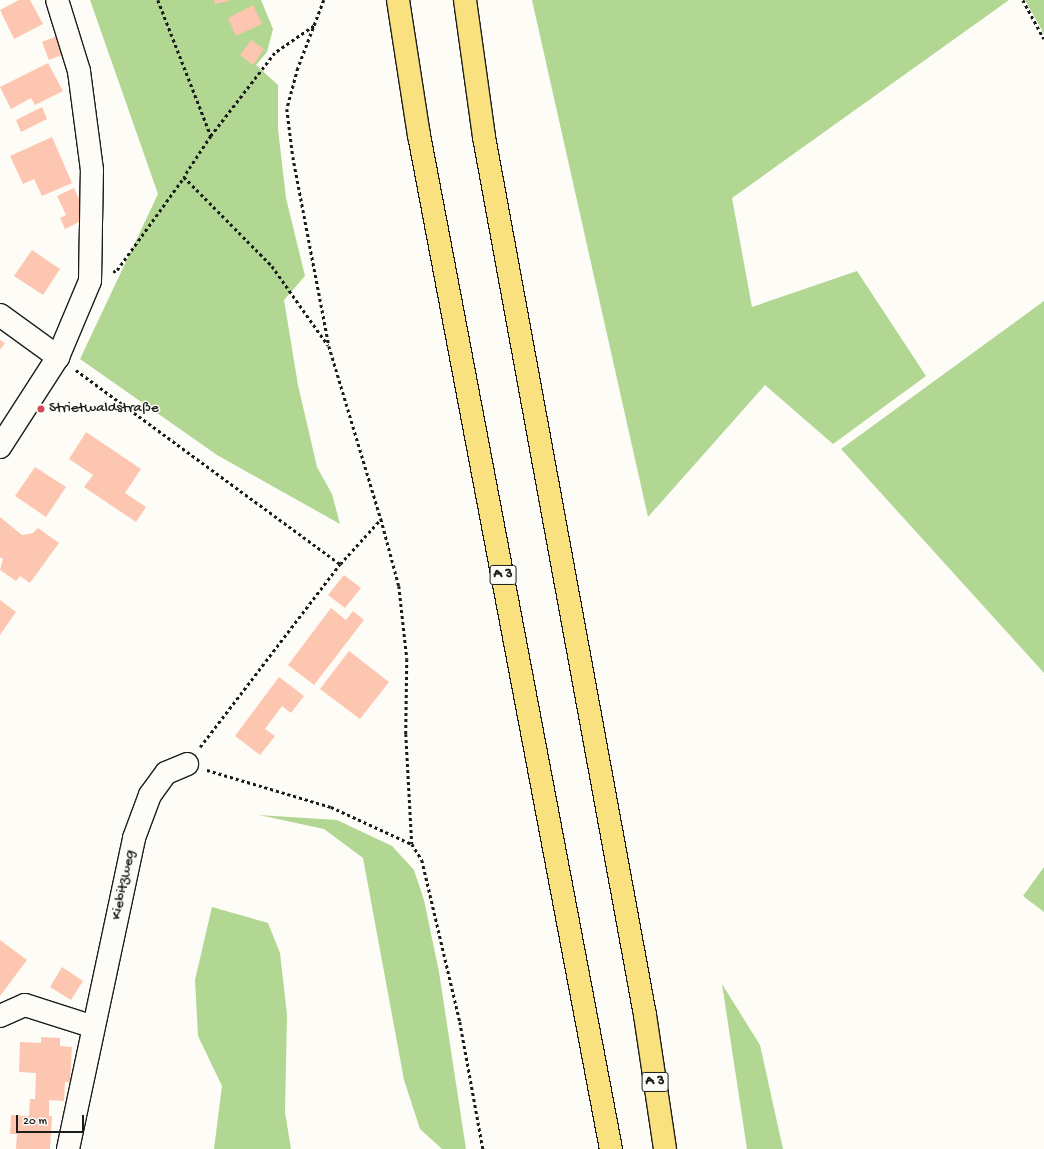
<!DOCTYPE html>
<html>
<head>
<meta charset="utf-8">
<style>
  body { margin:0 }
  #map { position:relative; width:1044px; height:1149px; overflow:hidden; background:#fdfcf7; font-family:"Gochi Hand",sans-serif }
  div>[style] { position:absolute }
  .green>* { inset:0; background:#b1d793 }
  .building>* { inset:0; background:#fdc6b0 }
  .path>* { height:2.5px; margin-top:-1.25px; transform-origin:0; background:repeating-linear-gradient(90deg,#1c1c1c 0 3px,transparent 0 6px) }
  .roads { filter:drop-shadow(1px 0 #1c1c1c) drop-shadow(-1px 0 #1c1c1c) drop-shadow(0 1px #1c1c1c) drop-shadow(0 -1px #1c1c1c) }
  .minor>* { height:22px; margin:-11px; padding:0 11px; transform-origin:11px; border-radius:11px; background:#fdfcf7 }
  .motorway>* { height:22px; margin:-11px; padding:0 11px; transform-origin:11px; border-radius:11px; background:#fae180 }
  .dots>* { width:11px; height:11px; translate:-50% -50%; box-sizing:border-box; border:2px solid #fdfcf7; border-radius:50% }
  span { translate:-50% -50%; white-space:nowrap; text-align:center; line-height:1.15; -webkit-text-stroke:3px #fdfcf7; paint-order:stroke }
  .shield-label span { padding:1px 3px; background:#fdfcf7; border:1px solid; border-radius:3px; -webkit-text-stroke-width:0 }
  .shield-label { font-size:14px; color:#1c1c1c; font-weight:700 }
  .poi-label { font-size:15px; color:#1c1c1c }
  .left { translate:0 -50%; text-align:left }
  .street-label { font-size:15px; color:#1c1c1c }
  .scale { position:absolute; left:16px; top:1115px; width:68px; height:18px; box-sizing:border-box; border:2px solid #1c1c1c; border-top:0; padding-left:5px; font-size:12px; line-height:14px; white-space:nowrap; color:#1c1c1c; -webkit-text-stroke:3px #fdfcf7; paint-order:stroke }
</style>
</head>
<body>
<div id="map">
  <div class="green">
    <i style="clip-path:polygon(90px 0,261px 0,273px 29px,267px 52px,256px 65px,278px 85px,278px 129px,286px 198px,305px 276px,284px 300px,298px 385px,317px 467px,332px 494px,340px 524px,217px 455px,80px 359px,158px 194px)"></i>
    <i style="clip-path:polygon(532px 0,1009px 0,732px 198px,752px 307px,857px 271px,926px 376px,833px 444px,765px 385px,648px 517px)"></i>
    <i style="clip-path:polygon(1025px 0,1044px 0,1044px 34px)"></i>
    <i style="clip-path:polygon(1044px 301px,1044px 673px,841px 449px)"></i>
    <i style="clip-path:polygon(259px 815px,337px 820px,392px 846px,414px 870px,424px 900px,439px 972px,466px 1149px,442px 1149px,420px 1129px,404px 1080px,363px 858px,324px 829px)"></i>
    <i style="clip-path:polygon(1044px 867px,1044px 912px,1023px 896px)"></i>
    <i style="clip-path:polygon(212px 907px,268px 923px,280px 953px,287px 1015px,285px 1112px,291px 1149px,214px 1149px,222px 1086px,198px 1036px,195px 980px)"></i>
    <i style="clip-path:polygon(722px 984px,760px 1045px,783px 1149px,747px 1149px)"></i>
  </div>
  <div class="building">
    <i style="clip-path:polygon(19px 0,30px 0,43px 24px,14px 39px,0 10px)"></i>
    <i style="clip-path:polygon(214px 0,229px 0,229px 1px,215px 4px)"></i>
    <i style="clip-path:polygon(253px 5px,262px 24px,236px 36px,228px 18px)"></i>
    <i style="clip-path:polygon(57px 36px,64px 54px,49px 60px,42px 42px)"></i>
    <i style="clip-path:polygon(251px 40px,264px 49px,253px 65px,240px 55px)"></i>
    <i style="clip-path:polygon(48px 63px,63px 91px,35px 105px,31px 98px,11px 109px,0 87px)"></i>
    <i style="clip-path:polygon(42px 107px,47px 119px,21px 132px,16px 120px)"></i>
    <i style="clip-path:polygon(52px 137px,72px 183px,42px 196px,34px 179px,23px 184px,10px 156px)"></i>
    <i style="clip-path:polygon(74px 188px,83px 208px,79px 210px,83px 220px,65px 229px,60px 218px,66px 215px,57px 196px)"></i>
    <i style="clip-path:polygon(32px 250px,60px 269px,43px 295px,14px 276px)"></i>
    <i style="clip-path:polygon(0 340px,5px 343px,0 350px)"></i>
    <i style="clip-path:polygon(86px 432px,141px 469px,125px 493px,146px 507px,136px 522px,84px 487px,93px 475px,69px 459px)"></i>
    <i style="clip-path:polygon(35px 467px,66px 487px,46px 517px,15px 496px)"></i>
    <i style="clip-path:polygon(0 517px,22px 535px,33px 533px,38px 528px,59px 543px,30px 583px,20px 576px,16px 581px,0 570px,3px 559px,0 557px)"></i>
    <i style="clip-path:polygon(344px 575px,361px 588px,345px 608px,328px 595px)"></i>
    <i style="clip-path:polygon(0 600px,16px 612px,0 635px)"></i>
    <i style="clip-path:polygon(331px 608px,346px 620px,353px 611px,364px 620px,314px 685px,288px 665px)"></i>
    <i style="clip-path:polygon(349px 651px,389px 682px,360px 719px,320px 689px)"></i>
    <i style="clip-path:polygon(279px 677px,304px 696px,291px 713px,282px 706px,265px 729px,275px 736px,260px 755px,235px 736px)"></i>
    <i style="clip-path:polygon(0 940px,27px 960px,0 996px)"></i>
    <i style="clip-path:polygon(62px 967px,83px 981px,71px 1000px,50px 987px)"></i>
    <i style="clip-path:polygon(41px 1037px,60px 1038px,60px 1046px,72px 1047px,70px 1082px,65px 1082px,64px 1101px,49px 1100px,49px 1116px,52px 1116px,50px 1149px,16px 1149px,17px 1134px,10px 1134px,11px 1115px,29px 1116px,30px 1099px,35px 1099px,36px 1073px,19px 1072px,20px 1042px,41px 1043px)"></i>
  </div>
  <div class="path">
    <i style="left:158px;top:0;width:146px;rotate:68.7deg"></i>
    <i style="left:324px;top:0;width:73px;rotate:110.9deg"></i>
    <i style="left:298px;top:68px;width:42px;rotate:105deg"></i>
    <i style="left:287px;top:109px;width:48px;rotate:82.9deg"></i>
    <i style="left:293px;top:157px;width:192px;rotate:79.2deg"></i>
    <i style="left:329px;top:346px;width:181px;rotate:73.3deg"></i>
    <i style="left:381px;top:519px;width:69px;rotate:75deg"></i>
    <i style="left:399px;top:586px;width:73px;rotate:83.7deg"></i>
    <i style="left:407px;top:659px;width:75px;rotate:90.8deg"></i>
    <i style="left:406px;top:734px;width:110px;rotate:86.9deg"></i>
    <i style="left:1023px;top:0;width:44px;rotate:61.7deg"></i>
    <i style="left:314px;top:26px;width:47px;rotate:145.3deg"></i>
    <i style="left:275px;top:53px;width:105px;rotate:127.6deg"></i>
    <i style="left:211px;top:136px;width:49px;rotate:123.4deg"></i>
    <i style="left:184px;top:177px;width:125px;rotate:45.3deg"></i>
    <i style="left:272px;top:266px;width:97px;rotate:54.7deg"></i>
    <i style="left:113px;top:272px;width:4px;rotate:-27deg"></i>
    <i style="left:117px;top:270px;width:115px;rotate:-54.2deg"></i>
    <i style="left:76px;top:370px;width:328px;rotate:36.3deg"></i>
    <i style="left:200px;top:747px;width:230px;rotate:-52.6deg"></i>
    <i style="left:340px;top:564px;width:61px;rotate:-47.7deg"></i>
    <i style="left:207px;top:770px;width:129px;rotate:16.6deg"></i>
    <i style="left:331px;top:807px;width:89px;rotate:24.6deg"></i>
    <i style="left:412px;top:844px;width:19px;rotate:58deg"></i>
    <i style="left:422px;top:860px;width:166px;rotate:76.8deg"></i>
    <i style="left:460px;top:1022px;width:129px;rotate:79.7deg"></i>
  </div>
  <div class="roads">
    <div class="minor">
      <i style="left:0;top:315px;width:72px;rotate:35.9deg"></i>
      <i style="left:0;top:447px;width:107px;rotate:-57.2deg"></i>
      <i style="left:58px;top:357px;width:82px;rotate:-67.2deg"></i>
      <i style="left:90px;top:281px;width:111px;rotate:-89deg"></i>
      <i style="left:92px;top:170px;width:100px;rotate:-97.5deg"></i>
      <i style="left:79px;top:71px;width:74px;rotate:-107.2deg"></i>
      <i style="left:0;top:1016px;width:27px;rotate:-24deg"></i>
      <i style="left:25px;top:1005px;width:72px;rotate:17.7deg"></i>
      <i style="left:68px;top:1149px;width:318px;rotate:-78deg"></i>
      <i style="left:134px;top:838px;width:46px;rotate:-69.6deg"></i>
      <i style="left:150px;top:795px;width:27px;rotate:-54deg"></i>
      <i style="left:166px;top:773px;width:23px;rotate:-23deg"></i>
    </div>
    <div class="motorway">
      <i style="left:398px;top:0;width:137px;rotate:81.2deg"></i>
      <i style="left:419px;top:135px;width:1032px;rotate:79.28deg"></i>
      <i style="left:465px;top:0;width:138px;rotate:82.1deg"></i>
      <i style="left:484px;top:137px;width:893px;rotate:79.61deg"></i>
      <i style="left:645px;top:1015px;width:135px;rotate:81.5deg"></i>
    </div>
  </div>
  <div class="dots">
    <i style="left:41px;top:409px;background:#d1495b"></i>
  </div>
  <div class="shield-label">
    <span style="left:503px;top:575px">A 3</span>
    <span style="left:655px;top:1082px">A 3</span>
  </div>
  <div class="poi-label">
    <span class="left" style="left:49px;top:409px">Strietwaldstraße</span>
  </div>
  <div class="street-label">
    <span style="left:124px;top:885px;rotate:-78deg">Kiebitzweg</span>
  </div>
  <div class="scale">20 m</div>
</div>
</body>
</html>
